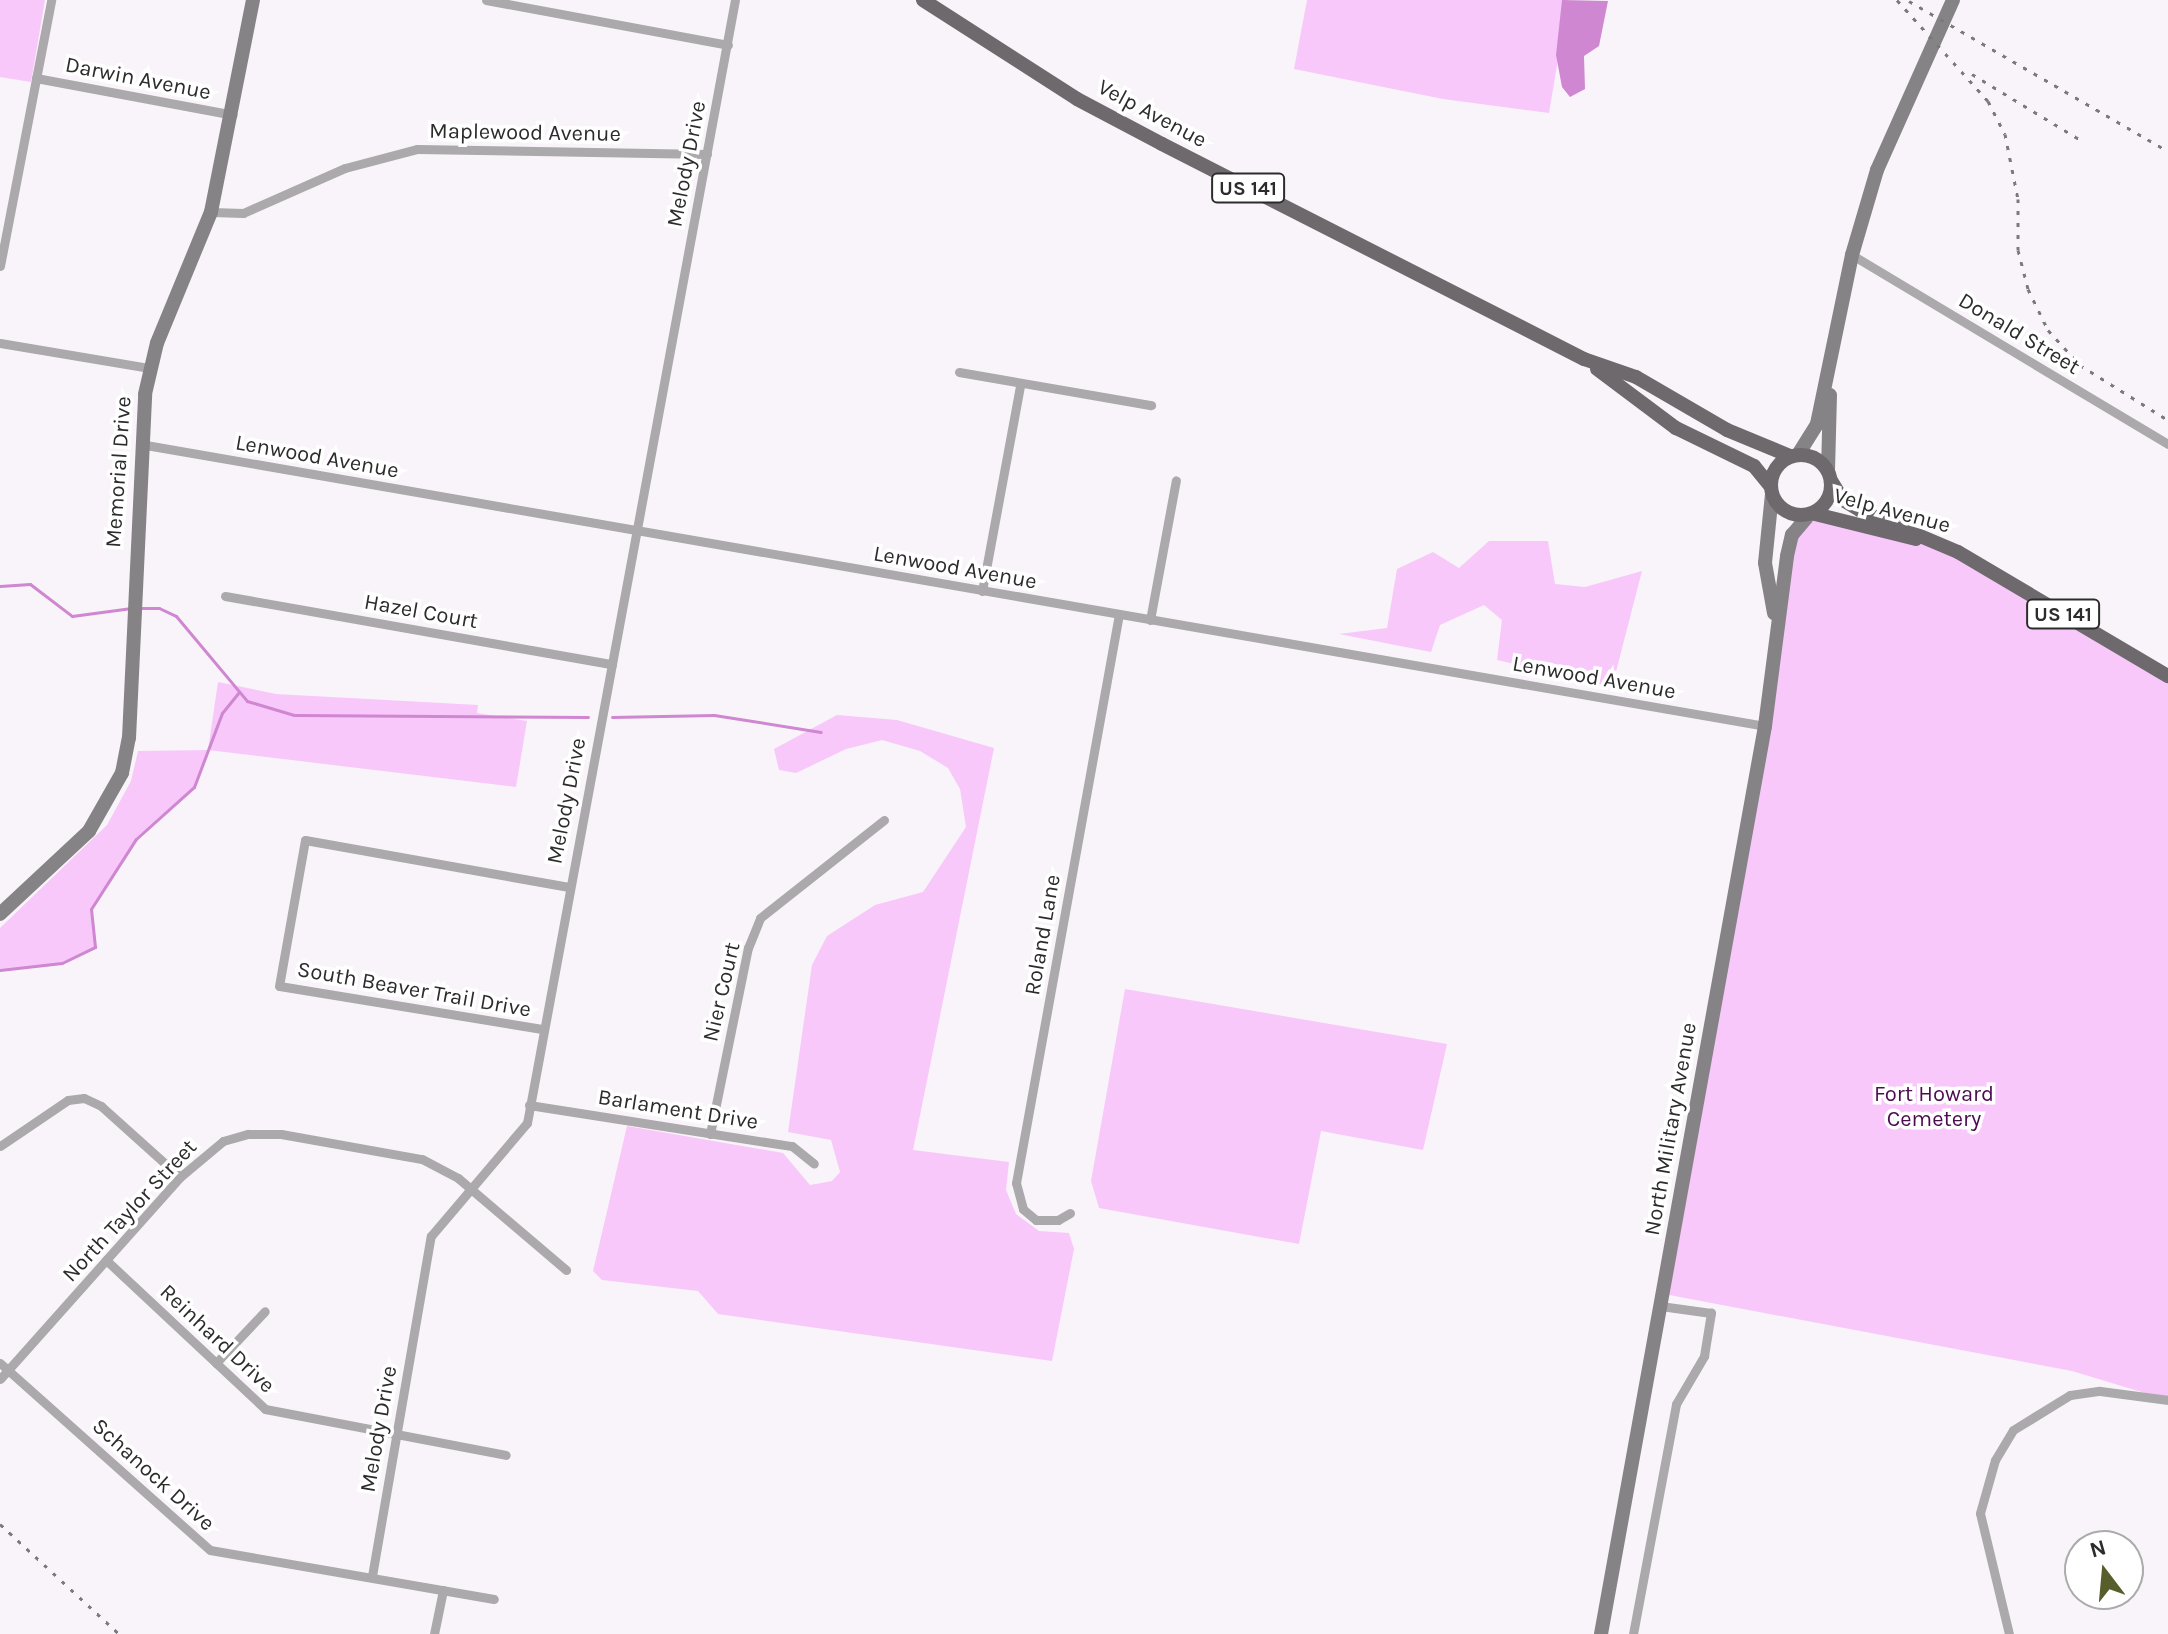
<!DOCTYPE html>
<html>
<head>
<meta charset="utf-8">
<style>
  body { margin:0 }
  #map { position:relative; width:2168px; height:1634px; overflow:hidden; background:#f9f4f9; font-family:Karla,sans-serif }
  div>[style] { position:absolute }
  .green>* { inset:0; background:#f8c8fa }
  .water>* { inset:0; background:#ce87d0 }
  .stream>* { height:3px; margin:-1.5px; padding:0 1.5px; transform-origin:1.5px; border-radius:1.5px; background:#ce87d0 }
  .street>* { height:9px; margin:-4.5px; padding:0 4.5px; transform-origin:4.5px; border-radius:4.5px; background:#aba9ab }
  .secondary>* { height:14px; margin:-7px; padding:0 7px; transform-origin:7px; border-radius:7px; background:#868386 }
  .primary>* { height:14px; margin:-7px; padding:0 7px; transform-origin:7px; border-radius:7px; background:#6d696d }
  .primary>.ring { margin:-7px; padding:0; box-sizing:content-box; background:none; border:14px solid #6d696d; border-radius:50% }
  .rail>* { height:3px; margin-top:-1.5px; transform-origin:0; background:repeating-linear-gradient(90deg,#7b797b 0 4px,transparent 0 12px) }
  span { translate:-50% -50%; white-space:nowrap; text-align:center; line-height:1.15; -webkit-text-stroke:7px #fff; paint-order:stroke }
  .shield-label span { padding:2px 6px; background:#fff; border:2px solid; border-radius:6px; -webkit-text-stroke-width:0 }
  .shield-label { font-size:20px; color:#2d2c2d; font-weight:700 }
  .street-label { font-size:22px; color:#2d2c2d }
  .park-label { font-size:22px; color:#4d0c51 }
  .north { position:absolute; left:2064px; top:1530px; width:80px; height:80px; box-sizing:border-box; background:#fff; border:2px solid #ababab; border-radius:50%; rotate:344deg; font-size:22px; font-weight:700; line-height:32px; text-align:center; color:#2d2c2d }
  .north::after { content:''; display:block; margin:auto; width:28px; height:36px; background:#575e2c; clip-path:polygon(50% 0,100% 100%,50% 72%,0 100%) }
</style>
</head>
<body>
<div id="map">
  <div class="green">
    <i style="clip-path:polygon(0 0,45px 0,31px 82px,0 77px)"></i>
    <i style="clip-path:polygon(1307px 0,1568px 0,1549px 113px,1443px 99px,1294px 69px)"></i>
    <i style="clip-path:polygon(1807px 517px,1958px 552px,2168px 676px,2168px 1400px,2072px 1371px,1664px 1294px,1787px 556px)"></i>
    <i style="clip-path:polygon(1489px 541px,1548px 541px,1555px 584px,1585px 587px,1642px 571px,1612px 687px,1497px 660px,1502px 620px,1484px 605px,1440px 625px,1431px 652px,1339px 634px,1387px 628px,1397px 569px,1433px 552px,1459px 568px)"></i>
    <i style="clip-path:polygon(218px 682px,276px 694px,478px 705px,477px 713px,527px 721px,516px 787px,208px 750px,194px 787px,136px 839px,91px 909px,95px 947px,62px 963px,0 970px,0 928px,107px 825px,131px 781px,138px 751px,208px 750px)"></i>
    <i style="clip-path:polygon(837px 715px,897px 720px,994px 748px,913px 1150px,1009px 1162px,1006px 1190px,1016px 1214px,1039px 1231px,1069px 1233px,1074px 1249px,1052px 1361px,718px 1314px,698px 1291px,602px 1280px,593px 1271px,627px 1126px,783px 1153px,810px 1185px,832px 1181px,840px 1172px,831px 1140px,788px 1132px,812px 965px,827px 936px,875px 905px,923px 892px,966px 827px,960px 789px,948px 768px,920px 751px,882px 740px,846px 749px,796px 773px,779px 770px,774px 749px)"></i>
    <i style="clip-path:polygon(1125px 989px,1447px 1044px,1423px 1150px,1321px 1131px,1299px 1244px,1099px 1208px,1091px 1181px)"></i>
  </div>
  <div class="water">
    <i style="clip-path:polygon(1562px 0,1608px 1px,1599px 46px,1584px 56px,1585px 89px,1570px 97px,1562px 87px,1556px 55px)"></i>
  </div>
  <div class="stream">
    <i style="left:0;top:586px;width:30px;rotate:-4deg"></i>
    <i style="left:30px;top:584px;width:53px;rotate:37.3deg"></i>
    <i style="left:72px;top:616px;width:60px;rotate:-7.7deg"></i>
    <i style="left:139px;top:608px;width:20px"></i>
    <i style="left:159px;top:608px;width:19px;rotate:25deg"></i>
    <i style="left:176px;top:616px;width:111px;rotate:50.1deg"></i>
    <i style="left:247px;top:701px;width:49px;rotate:16.6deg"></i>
    <i style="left:294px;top:715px;width:294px;rotate:0.4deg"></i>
    <i style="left:612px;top:717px;width:102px;rotate:-1.1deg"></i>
    <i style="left:714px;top:715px;width:108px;rotate:9deg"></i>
    <i style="left:0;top:970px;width:62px;rotate:-6.4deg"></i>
    <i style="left:62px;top:963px;width:37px;rotate:-26deg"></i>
    <i style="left:95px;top:947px;width:38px;rotate:-96deg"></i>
    <i style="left:91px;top:909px;width:83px;rotate:-57.3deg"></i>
    <i style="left:136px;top:839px;width:78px;rotate:-41.9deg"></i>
    <i style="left:194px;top:787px;width:79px;rotate:-69.3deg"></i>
    <i style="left:222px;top:713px;width:27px;rotate:-51deg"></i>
  </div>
  <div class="street">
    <i style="left:486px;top:0;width:246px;rotate:10.5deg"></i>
    <i style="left:36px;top:78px;width:200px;rotate:10.6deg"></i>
    <i style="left:211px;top:212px;width:32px;rotate:2deg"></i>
    <i style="left:243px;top:213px;width:111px;rotate:-23.8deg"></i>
    <i style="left:345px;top:168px;width:74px;rotate:-14.8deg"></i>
    <i style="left:417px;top:149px;width:290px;rotate:1deg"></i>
    <i style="left:1852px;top:255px;width:368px;rotate:30.9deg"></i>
    <i style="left:0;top:266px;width:271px;rotate:-79.1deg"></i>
    <i style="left:0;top:343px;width:152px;rotate:9.5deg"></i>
    <i style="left:959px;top:372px;width:195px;rotate:9.8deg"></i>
    <i style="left:140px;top:444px;width:1649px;rotate:9.84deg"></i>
    <i style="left:982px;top:591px;width:209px;rotate:-79.5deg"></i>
    <i style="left:225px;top:596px;width:393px;rotate:10deg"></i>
    <i style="left:1150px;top:620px;width:142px;rotate:-79.5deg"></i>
    <i style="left:542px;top:1029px;width:266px;rotate:-170.7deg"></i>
    <i style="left:279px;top:986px;width:148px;rotate:-79.9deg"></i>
    <i style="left:305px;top:840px;width:268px;rotate:10.1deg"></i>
    <i style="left:529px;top:1105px;width:266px;rotate:8.9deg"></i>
    <i style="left:792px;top:1146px;width:28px;rotate:39deg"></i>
    <i style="left:710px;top:1134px;width:190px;rotate:-78.5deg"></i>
    <i style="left:748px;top:948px;width:32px;rotate:-68deg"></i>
    <i style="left:760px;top:918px;width:158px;rotate:-38.3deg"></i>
    <i style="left:0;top:1146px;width:82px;rotate:-34.1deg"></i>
    <i style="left:68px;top:1100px;width:16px;rotate:-7deg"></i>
    <i style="left:84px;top:1098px;width:19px;rotate:25deg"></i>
    <i style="left:101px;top:1106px;width:106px;rotate:41.9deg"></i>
    <i style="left:1070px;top:1213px;width:14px;rotate:150deg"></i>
    <i style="left:1058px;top:1220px;width:22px;rotate:180deg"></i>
    <i style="left:1036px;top:1220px;width:17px;rotate:-140deg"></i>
    <i style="left:1023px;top:1209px;width:27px;rotate:-105deg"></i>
    <i style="left:1016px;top:1183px;width:578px;rotate:-79.74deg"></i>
    <i style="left:106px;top:1260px;width:218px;rotate:43.1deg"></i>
    <i style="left:265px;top:1409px;width:245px;rotate:10.8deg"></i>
    <i style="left:0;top:1363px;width:281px;rotate:41.7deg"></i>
    <i style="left:210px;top:1550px;width:288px;rotate:9.8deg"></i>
    <i style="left:216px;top:1363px;width:71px;rotate:-46.7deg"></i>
    <i style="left:0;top:1379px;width:271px;rotate:-48.3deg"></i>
    <i style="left:180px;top:1177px;width:56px;rotate:-39.9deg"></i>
    <i style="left:223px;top:1141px;width:26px;rotate:-16deg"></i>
    <i style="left:248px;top:1134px;width:33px"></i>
    <i style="left:281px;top:1134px;width:143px;rotate:10.1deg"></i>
    <i style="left:422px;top:1159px;width:41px;rotate:27.8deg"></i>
    <i style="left:458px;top:1178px;width:142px;rotate:40.4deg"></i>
    <i style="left:372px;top:1576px;width:345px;rotate:-80.2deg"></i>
    <i style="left:431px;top:1236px;width:148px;rotate:-49.7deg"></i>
    <i style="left:527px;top:1123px;width:1142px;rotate:-79.51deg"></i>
    <i style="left:434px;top:1634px;width:45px;rotate:-78.4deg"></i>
    <i style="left:1633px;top:1634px;width:234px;rotate:-79.4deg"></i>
    <i style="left:1676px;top:1404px;width:56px;rotate:-59.7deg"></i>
    <i style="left:1704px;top:1356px;width:44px;rotate:-80.8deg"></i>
    <i style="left:1711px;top:1313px;width:51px;rotate:-172.2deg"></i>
    <i style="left:2009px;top:1634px;width:124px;rotate:-103.5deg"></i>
    <i style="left:1980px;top:1513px;width:55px;rotate:-74.2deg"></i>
    <i style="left:1995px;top:1460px;width:35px;rotate:-59deg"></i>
    <i style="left:2013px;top:1430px;width:67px;rotate:-31.6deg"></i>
    <i style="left:2070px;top:1395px;width:30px;rotate:-8deg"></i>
    <i style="left:2100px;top:1391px;width:69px;rotate:7.5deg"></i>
  </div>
  <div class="secondary">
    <i style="left:1799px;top:453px;width:34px;rotate:-58deg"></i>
    <i style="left:1817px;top:424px;width:173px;rotate:-78.3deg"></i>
    <i style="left:1852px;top:255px;width:89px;rotate:-73.6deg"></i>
    <i style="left:1877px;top:170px;width:186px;rotate:-65.9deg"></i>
    <i style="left:1828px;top:471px;width:76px;rotate:-88.5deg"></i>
    <i style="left:1772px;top:494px;width:69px;rotate:95.8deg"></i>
    <i style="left:1765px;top:563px;width:51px;rotate:79.8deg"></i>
    <i style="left:0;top:914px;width:122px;rotate:-43deg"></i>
    <i style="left:89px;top:831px;width:67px;rotate:-60.4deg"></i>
    <i style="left:122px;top:773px;width:36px;rotate:-79deg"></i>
    <i style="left:129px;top:738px;width:344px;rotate:-87.3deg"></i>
    <i style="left:145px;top:394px;width:52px;rotate:-76.8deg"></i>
    <i style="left:157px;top:343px;width:142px;rotate:-67.6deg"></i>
    <i style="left:211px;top:212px;width:216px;rotate:-78.8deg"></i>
    <i style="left:1601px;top:1634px;width:923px;rotate:-79.76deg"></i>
    <i style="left:1765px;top:726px;width:171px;rotate:-82.6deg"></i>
    <i style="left:1787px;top:556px;width:22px;rotate:-77deg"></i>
    <i style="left:1792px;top:535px;width:23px;rotate:-50deg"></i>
  </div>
  <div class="primary">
    <i style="left:923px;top:0;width:183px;rotate:32.7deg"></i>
    <i style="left:1077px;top:99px;width:96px;rotate:27.9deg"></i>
    <i style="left:1162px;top:144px;width:474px;rotate:27deg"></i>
    <i style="left:1584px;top:359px;width:55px;rotate:19.1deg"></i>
    <i style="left:1636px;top:377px;width:105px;rotate:30.2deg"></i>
    <i style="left:1727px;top:430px;width:68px;rotate:22.4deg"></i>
    <i style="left:1597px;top:369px;width:99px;rotate:36.8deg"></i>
    <i style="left:1676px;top:428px;width:87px;rotate:26deg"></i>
    <i style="left:1754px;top:466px;width:26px;rotate:51deg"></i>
    <i class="ring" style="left:1771px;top:455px;width:46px;height:46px"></i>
    <i style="left:1832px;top:482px;width:21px;rotate:59deg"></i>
    <i style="left:1843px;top:500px;width:21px;rotate:31deg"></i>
    <i style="left:1861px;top:511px;width:105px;rotate:22.9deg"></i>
    <i style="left:1958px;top:552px;width:244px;rotate:30.6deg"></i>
    <i style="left:1815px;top:514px;width:104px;rotate:13.9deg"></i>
  </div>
  <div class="rail">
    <i style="left:1897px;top:0;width:136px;rotate:48deg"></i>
    <i style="left:1988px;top:101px;width:37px;rotate:63deg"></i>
    <i style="left:2005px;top:134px;width:66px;rotate:78.7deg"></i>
    <i style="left:2018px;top:199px;width:51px;rotate:90deg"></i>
    <i style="left:2018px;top:250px;width:40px;rotate:75.6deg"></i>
    <i style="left:2028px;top:289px;width:46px;rotate:64deg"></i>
    <i style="left:2048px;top:330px;width:47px;rotate:47.6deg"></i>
    <i style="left:2080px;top:365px;width:104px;rotate:32deg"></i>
    <i style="left:1909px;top:1px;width:299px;rotate:30.1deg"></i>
    <i style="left:1972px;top:74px;width:131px;rotate:31.3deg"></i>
    <i style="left:0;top:1524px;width:162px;rotate:42.7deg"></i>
  </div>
  <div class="shield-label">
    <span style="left:1248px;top:188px">US 141</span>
    <span style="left:2063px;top:614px">US 141</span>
  </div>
  <div class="street-label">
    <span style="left:138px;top:79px;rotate:11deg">Darwin Avenue</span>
    <span style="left:1152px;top:114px;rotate:28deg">Velp Avenue</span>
    <span style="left:525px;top:133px;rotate:1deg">Maplewood Avenue</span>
    <span style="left:687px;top:164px;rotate:-79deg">Melody Drive</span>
    <span style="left:2019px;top:334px;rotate:31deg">Donald Street</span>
    <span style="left:317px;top:457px;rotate:10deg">Lenwood Avenue</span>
    <span style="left:119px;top:472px;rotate:-86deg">Memorial Drive</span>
    <span style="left:1892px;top:511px;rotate:15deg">Velp Avenue</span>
    <span style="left:955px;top:568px;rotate:10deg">Lenwood Avenue</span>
    <span style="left:421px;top:612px;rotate:10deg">Hazel Court</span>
    <span style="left:1594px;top:678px;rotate:10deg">Lenwood Avenue</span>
    <span style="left:567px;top:801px;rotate:-79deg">Melody Drive</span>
    <span style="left:1043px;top:935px;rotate:-80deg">Roland Lane</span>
    <span style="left:414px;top:990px;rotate:10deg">South Beaver Trail Drive</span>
    <span style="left:722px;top:992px;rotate:-77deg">Nier Court</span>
    <span style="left:678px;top:1110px;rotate:9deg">Barlament Drive</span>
    <span style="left:1671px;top:1129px;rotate:-80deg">North Military Avenue</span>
    <span style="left:130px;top:1211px;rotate:-47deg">North Taylor Street</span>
    <span style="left:217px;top:1339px;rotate:43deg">Reinhard Drive</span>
    <span style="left:379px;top:1429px;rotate:-80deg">Melody Drive</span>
    <span style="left:153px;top:1475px;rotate:42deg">Schanock Drive</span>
  </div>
  <div class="park-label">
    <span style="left:1934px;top:1107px">Fort Howard<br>Cemetery</span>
  </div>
  <div class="north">N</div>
</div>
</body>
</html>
